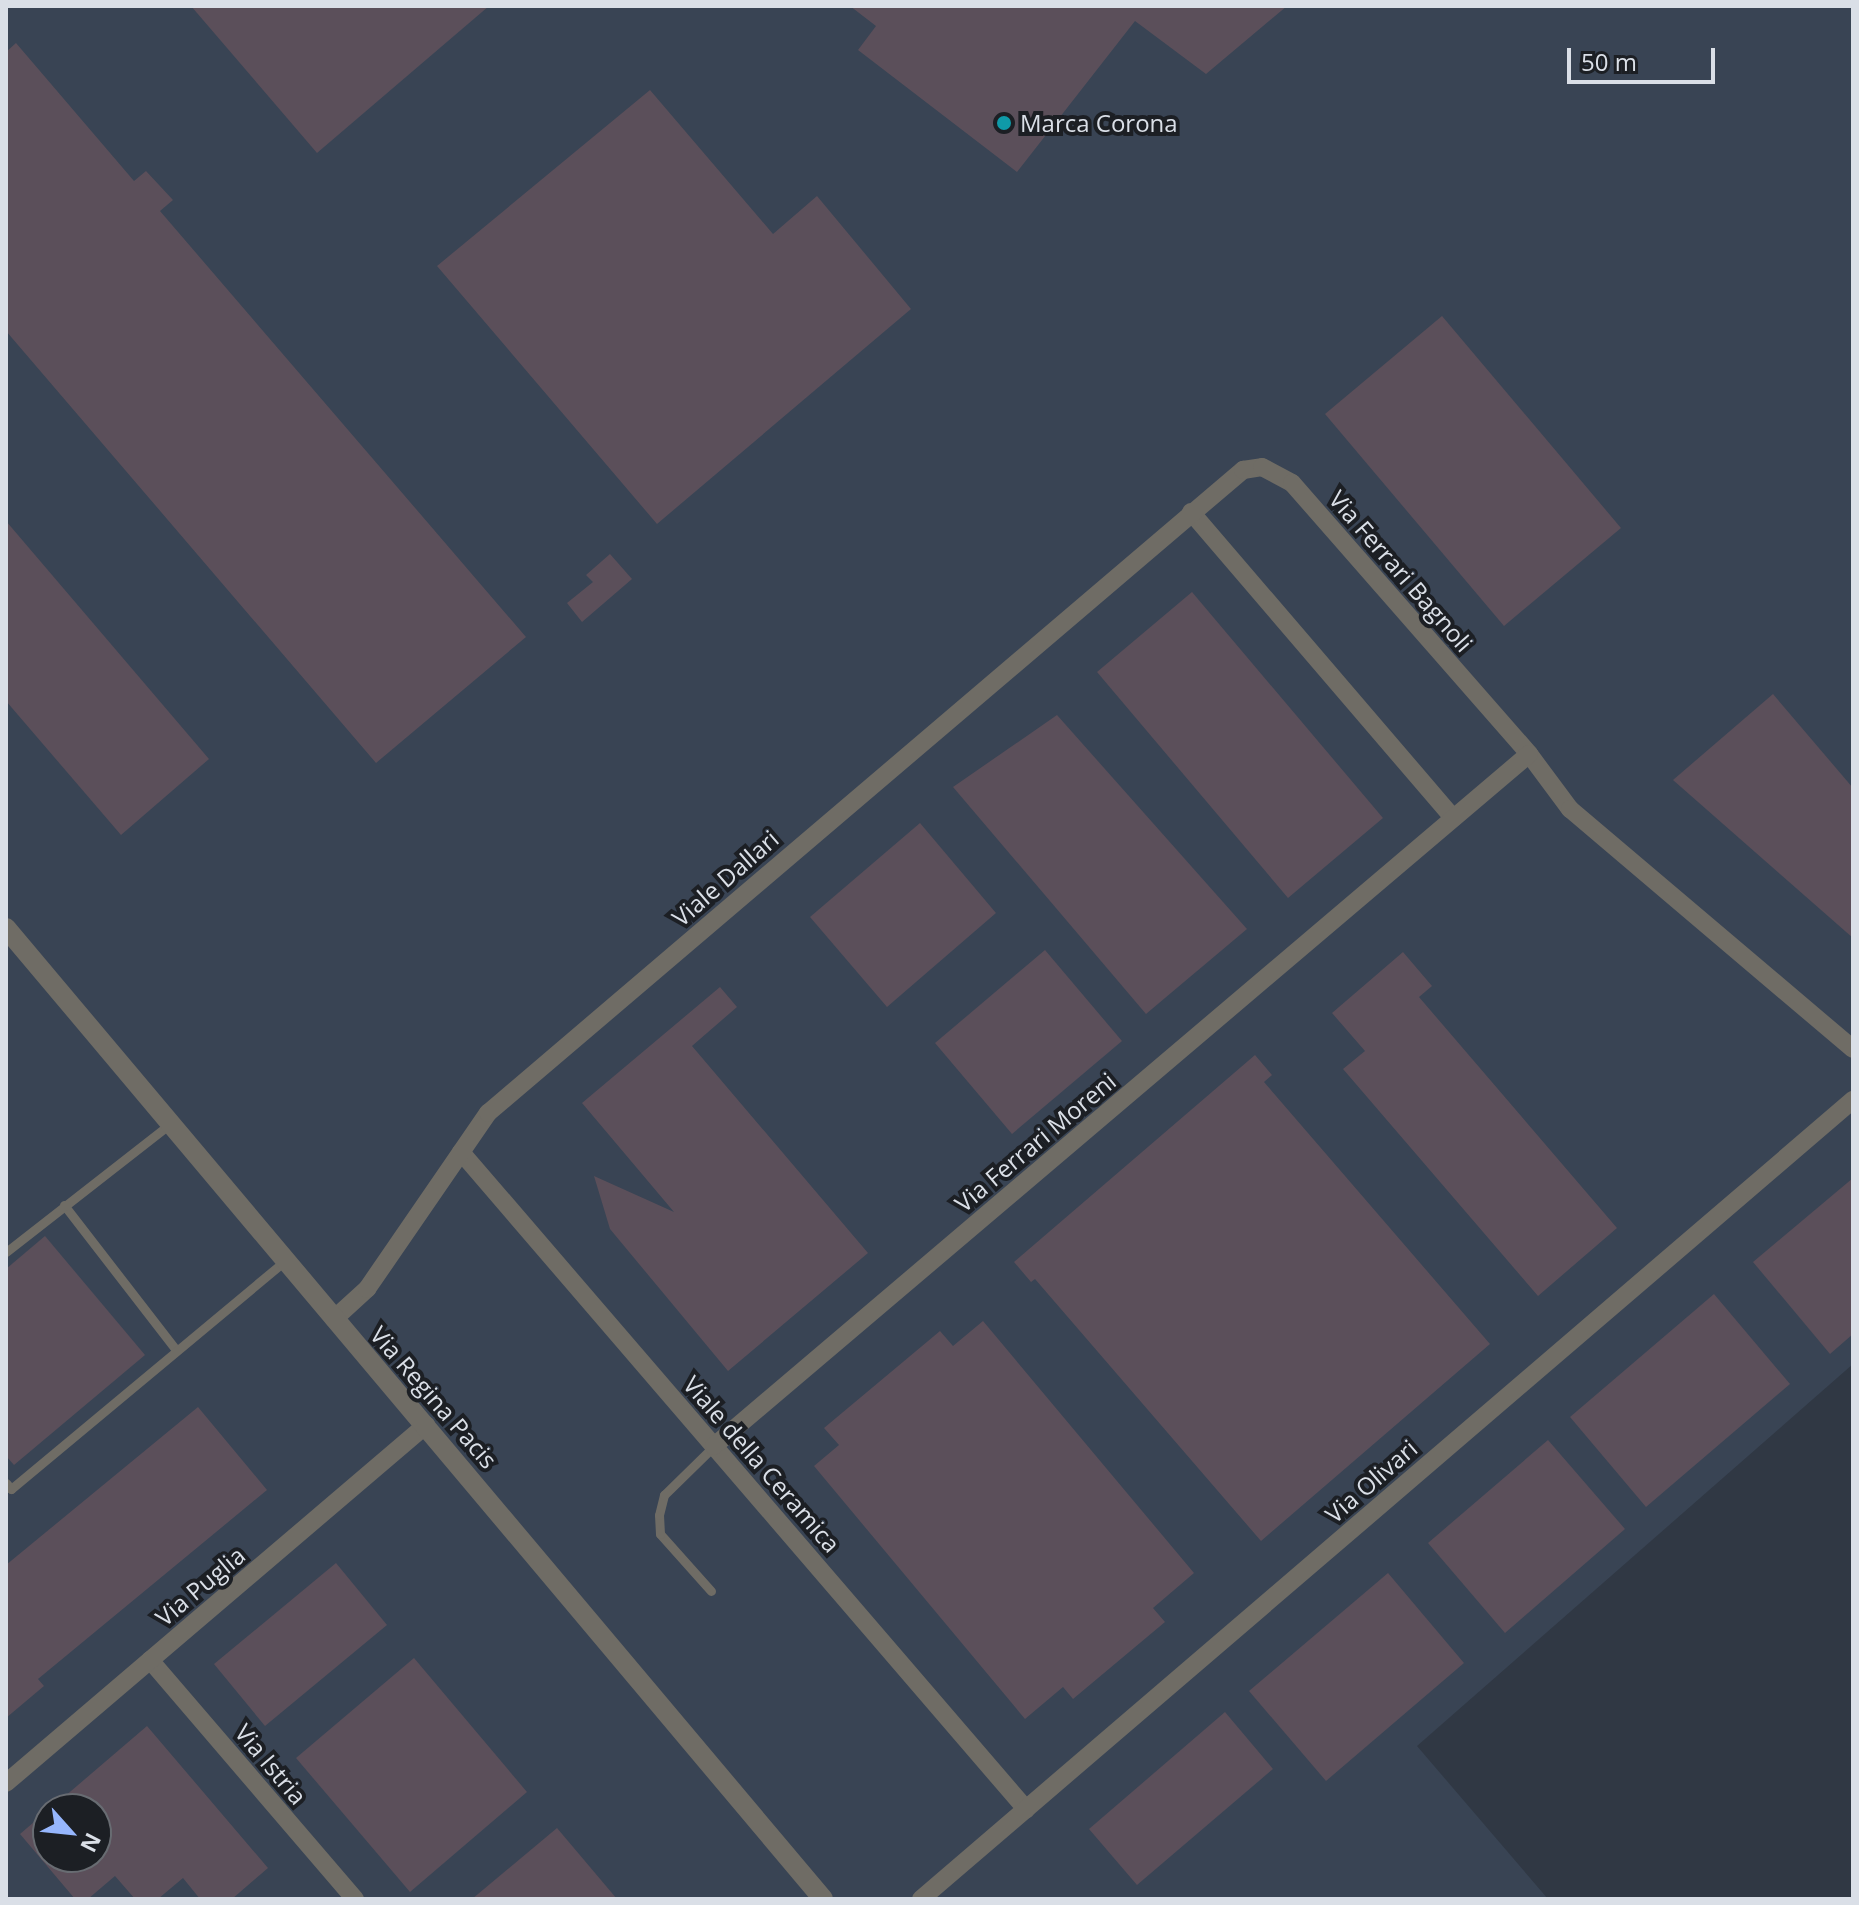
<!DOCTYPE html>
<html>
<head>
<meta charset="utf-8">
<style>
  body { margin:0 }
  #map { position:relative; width:1859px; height:1905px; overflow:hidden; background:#303844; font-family:"Open Sans",sans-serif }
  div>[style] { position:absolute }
  .built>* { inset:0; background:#394454 }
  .building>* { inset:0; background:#5b4f5a }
  .service>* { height:9px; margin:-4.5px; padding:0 4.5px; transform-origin:4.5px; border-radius:4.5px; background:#6f6c65 }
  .minor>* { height:18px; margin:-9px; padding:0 9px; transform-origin:9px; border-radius:9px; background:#6f6c65 }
  .tertiary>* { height:20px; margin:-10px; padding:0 10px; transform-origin:10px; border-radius:10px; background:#6f6c65 }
  .dots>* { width:22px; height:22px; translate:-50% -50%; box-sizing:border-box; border:4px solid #1c1f24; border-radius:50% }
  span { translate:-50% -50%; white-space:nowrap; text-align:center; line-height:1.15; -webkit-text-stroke:8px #1c1f24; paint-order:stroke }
  .poi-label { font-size:24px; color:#dadfe7 }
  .left { translate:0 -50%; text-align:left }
  .street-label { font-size:24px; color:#dadfe7 }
  .frame { position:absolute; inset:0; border:8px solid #dadfe7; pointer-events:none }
  .north { position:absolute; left:32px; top:1793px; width:80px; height:80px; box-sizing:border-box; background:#1c1f24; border:2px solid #686c72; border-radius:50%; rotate:117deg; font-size:22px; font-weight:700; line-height:32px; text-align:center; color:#dadfe7 }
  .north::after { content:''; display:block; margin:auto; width:28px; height:36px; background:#96b6fd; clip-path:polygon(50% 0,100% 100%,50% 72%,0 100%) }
  .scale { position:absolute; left:1567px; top:48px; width:148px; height:36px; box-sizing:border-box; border:4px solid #dadfe7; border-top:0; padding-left:10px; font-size:24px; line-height:28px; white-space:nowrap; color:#dadfe7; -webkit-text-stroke:6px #1c1f24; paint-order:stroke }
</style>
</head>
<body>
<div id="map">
  <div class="built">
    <i style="clip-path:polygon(evenodd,6px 6px,1853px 6px,1853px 1364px,1417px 1746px,1548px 1899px,6px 1899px,6px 6px,48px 1809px,96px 1809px,96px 1857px,48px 1857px,48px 1809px)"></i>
  </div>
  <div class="building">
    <i style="clip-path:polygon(191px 6px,489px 6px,317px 153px)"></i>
    <i style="clip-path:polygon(850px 6px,1287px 6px,1206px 74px,1135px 21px,1017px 172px,858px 50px,876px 26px)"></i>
    <i style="clip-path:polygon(16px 43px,134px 181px,146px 171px,173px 200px,160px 211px,526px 637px,376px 763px,6px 331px,6px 52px)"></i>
    <i style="clip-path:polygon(650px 90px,773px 234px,817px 196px,911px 309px,657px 524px,437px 266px)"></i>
    <i style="clip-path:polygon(1442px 316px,1621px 528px,1504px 626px,1325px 414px)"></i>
    <i style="clip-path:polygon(6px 521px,209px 759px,121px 835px,6px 701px)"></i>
    <i style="clip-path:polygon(610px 554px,632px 579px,582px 622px,567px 603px,593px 582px,586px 575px)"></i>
    <i style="clip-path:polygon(1192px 592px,1383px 818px,1288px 898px,1097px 672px)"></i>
    <i style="clip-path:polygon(1773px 694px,1853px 788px,1853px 938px,1673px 780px)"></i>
    <i style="clip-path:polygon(1057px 715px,1247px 929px,1146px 1014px,953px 787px)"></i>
    <i style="clip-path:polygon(920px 823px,996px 913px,887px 1007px,810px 917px)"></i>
    <i style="clip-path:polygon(1045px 950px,1122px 1041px,1012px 1134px,935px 1043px)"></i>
    <i style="clip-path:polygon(1403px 952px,1432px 986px,1419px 997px,1617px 1228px,1538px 1296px,1343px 1069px,1365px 1051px,1332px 1013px)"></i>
    <i style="clip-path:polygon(720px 987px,737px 1007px,692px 1046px,868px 1253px,728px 1371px,610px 1229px,594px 1176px,674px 1212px,582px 1103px)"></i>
    <i style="clip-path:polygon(1255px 1055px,1272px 1075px,1264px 1082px,1490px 1344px,1261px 1541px,1035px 1279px,1031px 1282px,1014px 1262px)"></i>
    <i style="clip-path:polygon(1853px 1178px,1853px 1334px,1830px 1354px,1753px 1262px)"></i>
    <i style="clip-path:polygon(45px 1236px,145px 1355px,14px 1465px,6px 1456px,6px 1269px)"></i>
    <i style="clip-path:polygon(1714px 1294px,1790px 1384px,1646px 1507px,1570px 1417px)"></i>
    <i style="clip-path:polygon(983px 1321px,1194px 1573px,1153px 1608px,1165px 1622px,1073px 1699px,1063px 1687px,1025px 1719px,814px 1466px,839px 1445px,824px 1428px,940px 1331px,953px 1346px)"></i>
    <i style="clip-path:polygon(198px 1407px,267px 1490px,38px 1679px,44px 1686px,6px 1718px,6px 1565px)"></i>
    <i style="clip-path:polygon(1548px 1440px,1625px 1529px,1505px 1633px,1428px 1543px)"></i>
    <i style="clip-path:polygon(336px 1563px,387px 1625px,265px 1726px,214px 1664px)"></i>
    <i style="clip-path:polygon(1388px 1573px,1464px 1663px,1326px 1781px,1249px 1691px)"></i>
    <i style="clip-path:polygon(414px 1658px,527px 1792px,410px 1892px,296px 1758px)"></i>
    <i style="clip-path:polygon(1225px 1712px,1273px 1769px,1137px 1885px,1089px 1829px)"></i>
    <i style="clip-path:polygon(147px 1726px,268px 1868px,232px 1899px,200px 1899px,183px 1878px,158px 1899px,135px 1899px,115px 1876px,88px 1899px,75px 1899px,20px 1834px,48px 1810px,48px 1857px,96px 1857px,96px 1809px,50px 1809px)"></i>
    <i style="clip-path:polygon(557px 1828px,617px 1899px,472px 1899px)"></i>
  </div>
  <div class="service">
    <i style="left:64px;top:1205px;width:183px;rotate:52.3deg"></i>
    <i style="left:6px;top:1252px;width:208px;rotate:-38deg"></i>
    <i style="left:6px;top:1483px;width:8px;rotate:50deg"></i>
    <i style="left:11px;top:1489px;width:356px;rotate:-39.8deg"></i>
    <i style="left:711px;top:1591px;width:76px;rotate:-131.8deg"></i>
    <i style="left:660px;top:1534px;width:19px;rotate:-93deg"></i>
    <i style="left:659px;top:1515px;width:21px;rotate:-76deg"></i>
    <i style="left:664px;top:1495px;width:70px;rotate:-44.4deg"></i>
  </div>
  <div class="minor">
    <i style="left:1191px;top:512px;width:403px;rotate:49.4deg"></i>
    <i style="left:461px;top:1152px;width:867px;rotate:49.31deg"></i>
    <i style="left:334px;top:1319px;width:45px;rotate:-42.3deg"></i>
    <i style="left:367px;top:1289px;width:214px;rotate:-55.5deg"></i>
    <i style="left:488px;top:1113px;width:992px;rotate:-40.42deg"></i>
    <i style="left:1243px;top:470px;width:19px;rotate:-9deg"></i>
    <i style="left:1262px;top:467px;width:34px;rotate:28deg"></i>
    <i style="left:1292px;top:483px;width:360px;rotate:48.8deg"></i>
    <i style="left:1529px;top:754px;width:69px;rotate:53.3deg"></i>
    <i style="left:1570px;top:809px;width:371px;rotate:40.3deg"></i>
    <i style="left:714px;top:1446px;width:1069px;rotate:-40.33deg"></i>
    <i style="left:150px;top:1660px;width:315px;rotate:49.4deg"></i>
    <i style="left:6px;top:1783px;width:552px;rotate:-40.44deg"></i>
    <i style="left:921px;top:1899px;width:1228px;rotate:-40.61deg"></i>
  </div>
  <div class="tertiary">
    <i style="left:6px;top:928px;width:1269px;rotate:49.92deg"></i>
  </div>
  <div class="dots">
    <i style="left:1004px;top:123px;background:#0f9aa8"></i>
  </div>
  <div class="poi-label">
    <span class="left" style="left:1020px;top:123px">Marca Corona</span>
  </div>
  <div class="street-label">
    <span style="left:1401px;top:571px;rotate:49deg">Via Ferrari Bagnoli</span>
    <span style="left:725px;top:878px;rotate:-41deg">Viale Dallari</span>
    <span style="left:1035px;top:1142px;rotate:-40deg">Via Ferrari Moreni</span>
    <span style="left:434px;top:1397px;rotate:49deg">Via Regina Pacis</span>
    <span style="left:762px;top:1464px;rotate:49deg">Viale della Ceramica</span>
    <span style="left:1371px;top:1481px;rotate:-41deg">Via Olivari</span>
    <span style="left:200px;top:1586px;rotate:-40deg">Via Puglia</span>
    <span style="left:271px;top:1764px;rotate:50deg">Via Istria</span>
  </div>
  <div class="frame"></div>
  <div class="north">N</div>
  <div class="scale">50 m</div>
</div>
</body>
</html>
